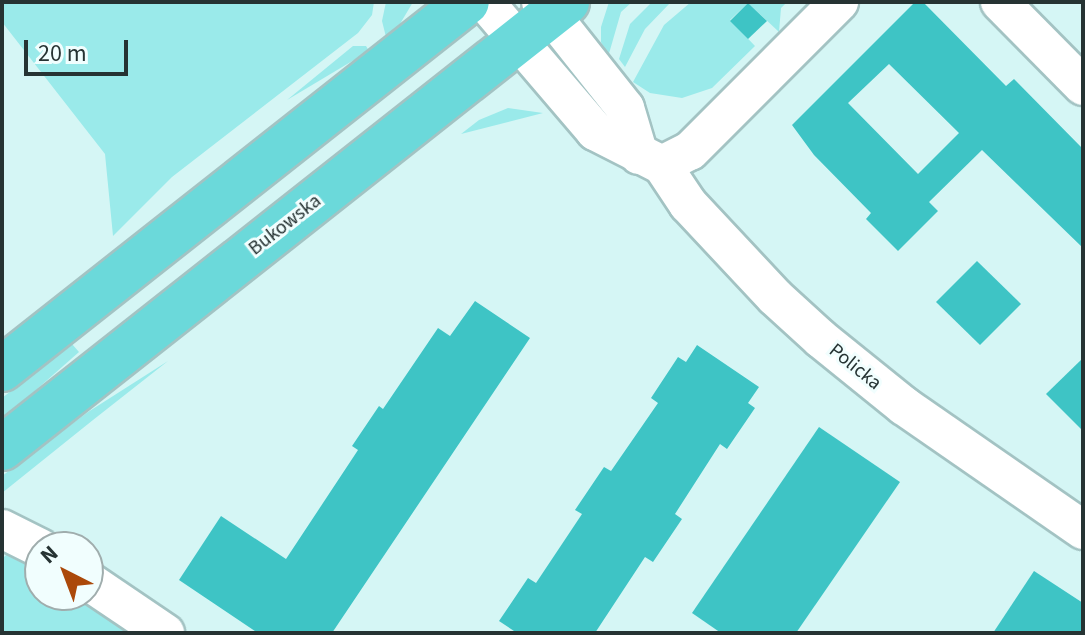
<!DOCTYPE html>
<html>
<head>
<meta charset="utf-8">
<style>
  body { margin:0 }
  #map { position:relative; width:1085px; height:635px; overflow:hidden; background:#d5f6f5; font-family:"Source Sans 3",sans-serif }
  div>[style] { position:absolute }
  .green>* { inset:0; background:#9aeaea }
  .building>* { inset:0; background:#3ec4c5 }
  .roads { filter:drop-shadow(2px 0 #a3c3c3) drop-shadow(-2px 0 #a3c3c3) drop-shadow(0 2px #a3c3c3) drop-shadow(0 -2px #a3c3c3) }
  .minor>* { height:38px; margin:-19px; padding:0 19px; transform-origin:19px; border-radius:19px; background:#fff }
  .major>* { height:44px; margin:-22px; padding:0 22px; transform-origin:22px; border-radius:22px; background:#6bd9da }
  span { translate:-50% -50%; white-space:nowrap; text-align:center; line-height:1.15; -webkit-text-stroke:6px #f1fefe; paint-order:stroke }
  .street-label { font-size:20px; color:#263333 }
  .frame { position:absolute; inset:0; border:4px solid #263333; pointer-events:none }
  .north { position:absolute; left:24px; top:531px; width:80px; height:80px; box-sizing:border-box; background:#f1fefe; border:2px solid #a0adad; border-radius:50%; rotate:318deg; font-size:22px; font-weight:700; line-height:32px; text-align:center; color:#263333 }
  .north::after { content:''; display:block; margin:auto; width:28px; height:36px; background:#ab490a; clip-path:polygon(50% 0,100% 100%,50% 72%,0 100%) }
  .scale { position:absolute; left:24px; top:40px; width:104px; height:36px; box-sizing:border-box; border:4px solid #263333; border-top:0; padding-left:10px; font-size:24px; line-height:28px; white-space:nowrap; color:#263333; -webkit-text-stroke:6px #f1fefe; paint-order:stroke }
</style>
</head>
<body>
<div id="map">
  <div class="green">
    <i style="clip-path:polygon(2px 2px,374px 2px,372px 15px,358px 33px,172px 177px,113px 236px,105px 154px,2px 22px)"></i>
    <i style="clip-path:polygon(386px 2px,413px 2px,397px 29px,386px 37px,382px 21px)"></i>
    <i style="clip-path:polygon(609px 2px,632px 2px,621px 12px,608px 57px,601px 42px,601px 27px)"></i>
    <i style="clip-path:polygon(652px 2px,671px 2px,645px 29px,625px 67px,619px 59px,630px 24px)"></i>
    <i style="clip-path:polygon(691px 2px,787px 2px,781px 8px,779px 32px,748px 3px,730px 20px,755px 46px,712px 88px,682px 98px,650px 93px,633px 82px,664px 25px)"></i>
    <i style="clip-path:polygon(353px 46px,366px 46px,369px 51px,287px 100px)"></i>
    <i style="clip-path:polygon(508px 108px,543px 113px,461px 134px,479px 120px)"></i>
    <i style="clip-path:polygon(72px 344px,79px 352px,2px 420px,2px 398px)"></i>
    <i style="clip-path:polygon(168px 361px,93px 420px,2px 493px,2px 476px,88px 412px)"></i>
    <i style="clip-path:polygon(9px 552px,40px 572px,40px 595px,73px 595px,127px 633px,2px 633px,2px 559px)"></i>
  </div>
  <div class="building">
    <i style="clip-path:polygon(evenodd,915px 2px,923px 2px,1006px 86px,1014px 79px,1083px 149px,1083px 248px,982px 150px,929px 202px,938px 211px,898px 251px,866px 219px,871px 213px,814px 155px,792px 125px,915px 2px,889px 64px,959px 133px,918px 174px,848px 103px,889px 64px)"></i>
    <i style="clip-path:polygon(748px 3px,767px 21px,748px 39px,730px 21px)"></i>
    <i style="clip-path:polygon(977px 261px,1021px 304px,980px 345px,936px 302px)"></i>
    <i style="clip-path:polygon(475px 301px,530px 338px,332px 633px,258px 633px,179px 580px,221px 516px,286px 559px,358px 450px,352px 446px,379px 406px,383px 409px,438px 328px,450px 336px)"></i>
    <i style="clip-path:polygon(697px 345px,759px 387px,748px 403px,755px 408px,727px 449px,720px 444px,675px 514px,682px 519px,653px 562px,645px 557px,595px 633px,517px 633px,499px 621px,528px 578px,536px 583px,582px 514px,575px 510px,604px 467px,611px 471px,658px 403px,651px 398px,678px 357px,686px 362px)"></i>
    <i style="clip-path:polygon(1083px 358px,1083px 431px,1046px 394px)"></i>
    <i style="clip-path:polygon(819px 427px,900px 482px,796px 633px,721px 633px,692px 613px)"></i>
    <i style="clip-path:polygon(1034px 571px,1083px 603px,1083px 633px,993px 633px)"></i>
  </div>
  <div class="roads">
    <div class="minor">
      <i style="left:485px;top:2px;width:170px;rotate:49.5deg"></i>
      <i style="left:595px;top:131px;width:75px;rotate:26.9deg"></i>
      <i style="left:662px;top:165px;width:31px;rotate:-27deg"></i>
      <i style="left:690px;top:151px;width:211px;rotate:-45deg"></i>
      <i style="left:541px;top:2px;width:135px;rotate:51.6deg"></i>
      <i style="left:625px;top:108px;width:49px;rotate:73.4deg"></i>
      <i style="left:1000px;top:2px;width:118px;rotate:45.3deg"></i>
      <i style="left:662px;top:165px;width:47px;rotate:56.3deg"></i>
      <i style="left:688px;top:204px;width:127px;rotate:46.9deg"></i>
      <i style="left:775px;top:297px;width:62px;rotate:42.4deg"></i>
      <i style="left:821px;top:339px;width:107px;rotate:38.9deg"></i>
      <i style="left:904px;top:406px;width:218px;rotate:34.7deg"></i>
      <i style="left:2px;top:529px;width:42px;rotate:26.6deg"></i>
      <i style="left:88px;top:581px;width:93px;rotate:34deg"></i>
    </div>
    <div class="major">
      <i style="left:2px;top:369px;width:592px;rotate:-38.28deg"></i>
      <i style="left:2px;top:448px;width:720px;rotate:-38.29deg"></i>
    </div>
  </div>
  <div class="street-label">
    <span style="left:285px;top:225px;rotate:-38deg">Bukowska</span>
    <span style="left:855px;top:367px;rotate:39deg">Policka</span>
  </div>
  <div class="frame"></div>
  <div class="north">N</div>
  <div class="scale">20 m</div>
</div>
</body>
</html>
